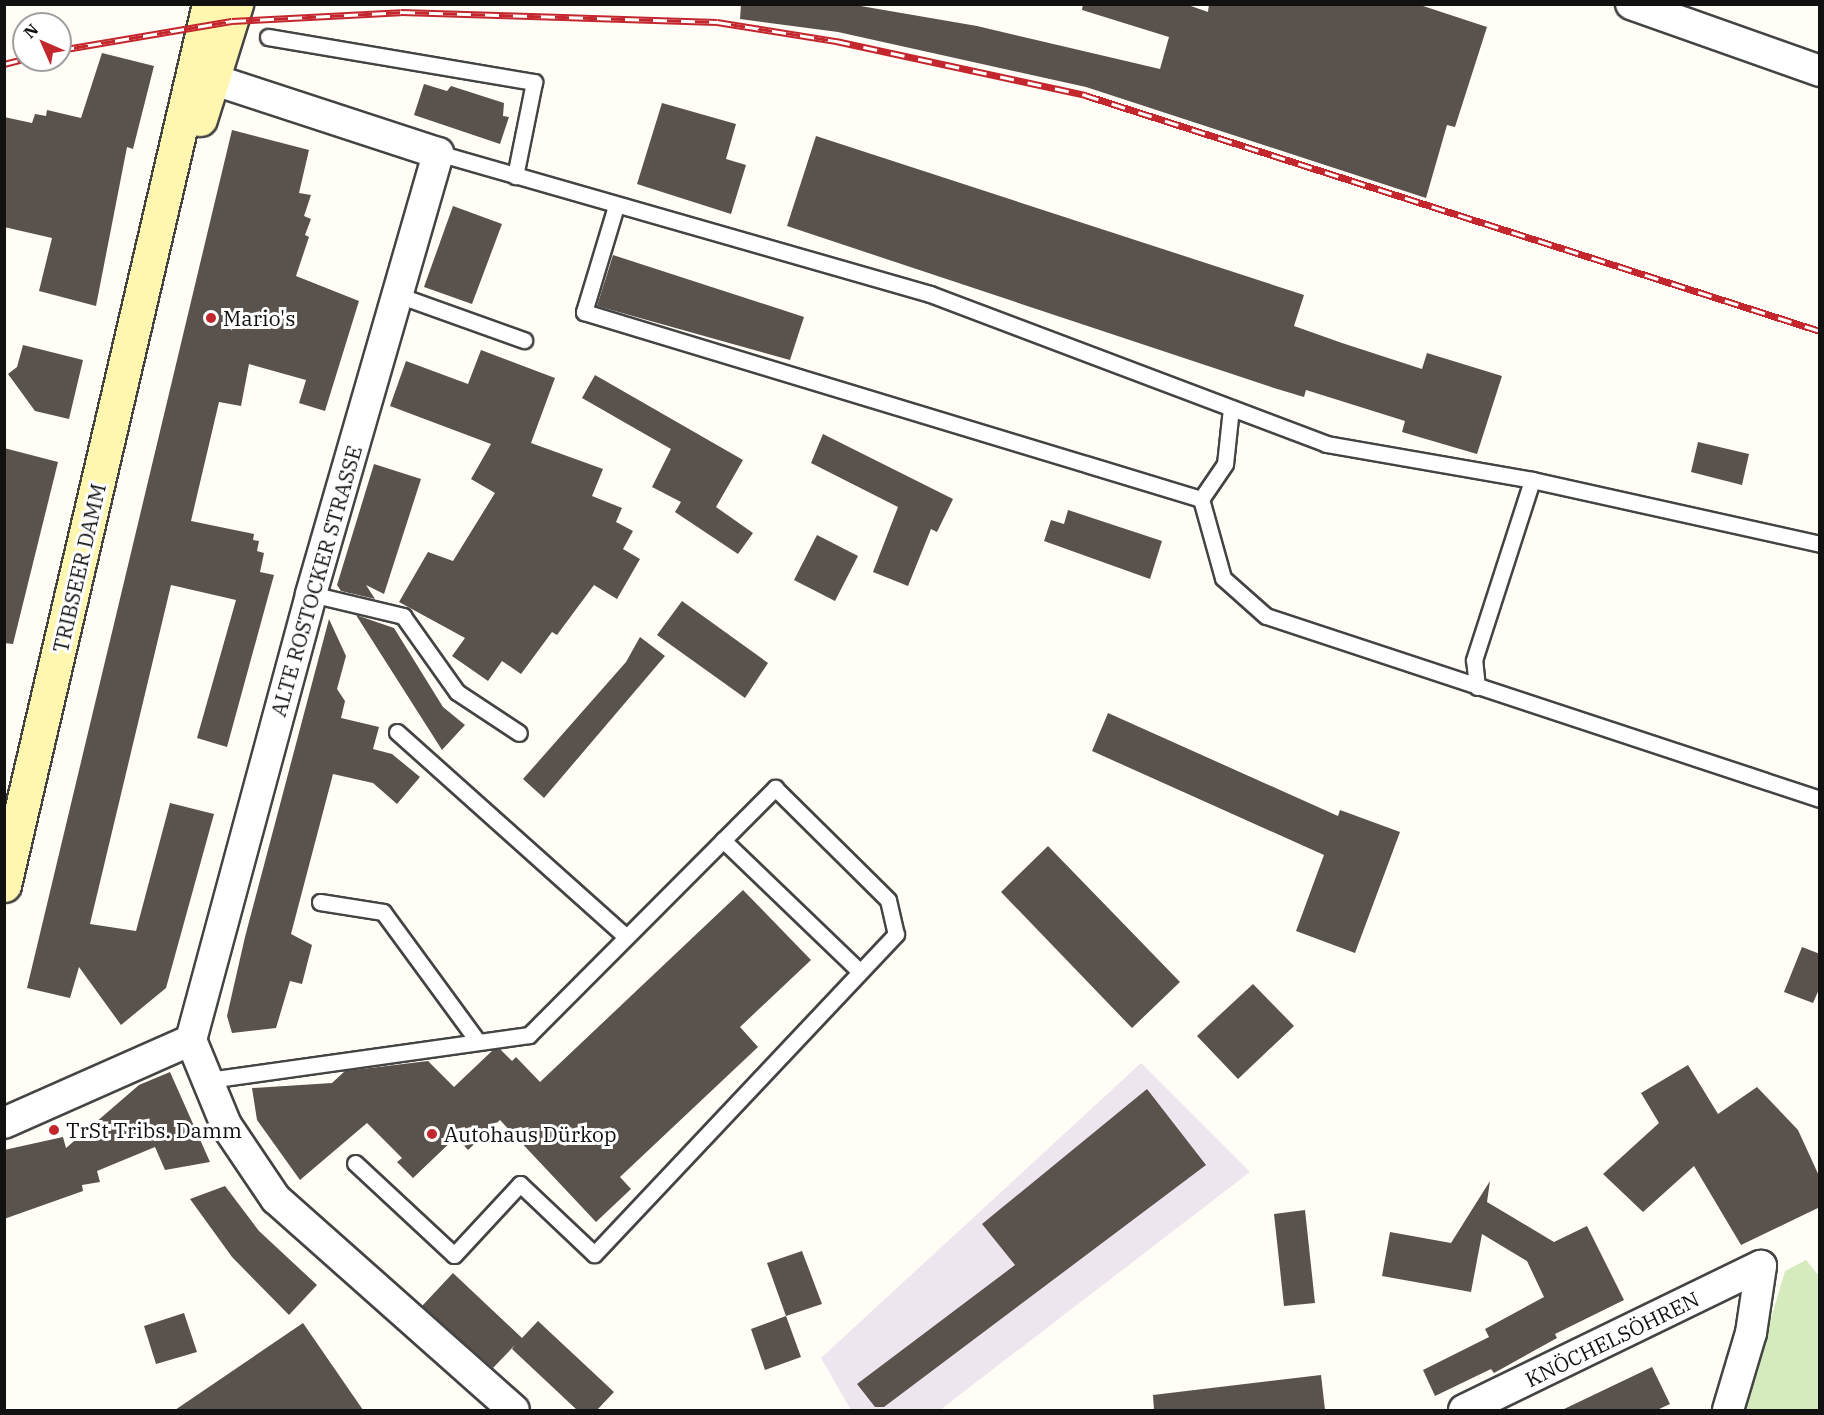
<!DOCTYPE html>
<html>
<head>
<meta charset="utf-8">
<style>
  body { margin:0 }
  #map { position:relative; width:1824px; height:1415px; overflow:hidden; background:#fffdf5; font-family:"IBM Plex Serif",serif }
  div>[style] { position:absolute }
  .industrial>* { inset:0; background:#eee6ef }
  .green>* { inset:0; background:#d5ebbd }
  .building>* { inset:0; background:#5a524d }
  .roads { filter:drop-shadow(2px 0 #444) drop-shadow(-2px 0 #444) drop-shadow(0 2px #444) drop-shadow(0 -2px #444) }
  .lane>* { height:15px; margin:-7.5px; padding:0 7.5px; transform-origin:7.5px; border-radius:7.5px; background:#fff }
  .street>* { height:30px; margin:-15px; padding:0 15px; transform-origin:15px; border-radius:15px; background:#fff }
  .secondary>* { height:33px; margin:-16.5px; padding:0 16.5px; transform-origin:16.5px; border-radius:16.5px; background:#fff6b0 }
  .rail>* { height:7px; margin-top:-3.5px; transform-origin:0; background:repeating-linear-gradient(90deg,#fff 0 14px,#c4262e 0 28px); box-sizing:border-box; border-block:2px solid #c4262e }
  .dots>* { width:16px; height:16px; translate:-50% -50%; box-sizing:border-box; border:3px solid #fff; border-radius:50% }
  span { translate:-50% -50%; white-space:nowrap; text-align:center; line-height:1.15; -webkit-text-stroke:6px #fff; paint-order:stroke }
  .poi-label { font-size:21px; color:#111 }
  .left { translate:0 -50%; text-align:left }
  .street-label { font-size:21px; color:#111 }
  .frame { position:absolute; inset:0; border:6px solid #111; pointer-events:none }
  .north { position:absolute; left:12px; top:12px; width:60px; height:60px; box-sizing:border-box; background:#fff; border:2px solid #a0a0a0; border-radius:50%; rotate:315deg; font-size:16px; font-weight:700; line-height:24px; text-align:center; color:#111 }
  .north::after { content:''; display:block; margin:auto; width:21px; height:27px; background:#c4262e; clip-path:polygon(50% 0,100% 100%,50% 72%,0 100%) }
</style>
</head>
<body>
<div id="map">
  <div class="industrial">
    <i style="clip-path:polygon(1141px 1063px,1250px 1172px,940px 1410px,851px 1410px,821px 1358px)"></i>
  </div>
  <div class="green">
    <i style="clip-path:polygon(1806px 1260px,1819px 1276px,1819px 1410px,1744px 1410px,1785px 1271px)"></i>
  </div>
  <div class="building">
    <i style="clip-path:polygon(741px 4px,849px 4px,977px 26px,1160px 69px,1169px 37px,1082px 10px,1083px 4px,1185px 4px,1208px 12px,1209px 4px,1417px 4px,1487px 27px,1455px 127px,1447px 125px,1426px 198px,1086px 87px,838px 32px,740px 19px)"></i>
    <i style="clip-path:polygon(102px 53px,154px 66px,133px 149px,127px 147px,96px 306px,39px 291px,52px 238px,4px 227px,4px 117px,32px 123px,35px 114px,46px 116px,47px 110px,81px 118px)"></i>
    <i style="clip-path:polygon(424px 84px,447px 91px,451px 86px,504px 103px,503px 116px,509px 117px,500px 144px,414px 115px)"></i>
    <i style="clip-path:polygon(662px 103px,736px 124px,726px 159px,746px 165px,731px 214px,637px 184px)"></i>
    <i style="clip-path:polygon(232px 130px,309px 150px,299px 193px,311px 195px,304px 216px,311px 219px,305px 235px,309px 237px,296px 276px,359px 301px,325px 411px,299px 403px,306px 380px,249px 364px,241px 406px,219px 402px,191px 521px,254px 534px,253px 540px,259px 541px,257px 551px,264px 553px,260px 572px,274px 575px,227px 747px,197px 738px,236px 600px,171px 585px,90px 924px,136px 931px,170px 803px,214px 814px,166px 988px,121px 1025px,79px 967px,70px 998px,27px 988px)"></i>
    <i style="clip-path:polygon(816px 136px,1304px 295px,1294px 326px,1342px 343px,1422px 369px,1427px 353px,1502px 376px,1477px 454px,1402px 432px,1405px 421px,1306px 390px,1304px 397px,1274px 388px,787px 226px)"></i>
    <i style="clip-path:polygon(453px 206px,502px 224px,472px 304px,424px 287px)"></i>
    <i style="clip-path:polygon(613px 255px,804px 317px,790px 360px,597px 306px)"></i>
    <i style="clip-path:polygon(23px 345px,83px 360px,69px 419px,35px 411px,8px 374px,17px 367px)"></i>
    <i style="clip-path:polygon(481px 350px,555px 378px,531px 443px,603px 469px,592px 496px,622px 508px,616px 522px,633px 531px,623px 549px,640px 559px,617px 599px,594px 585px,557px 635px,552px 632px,521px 674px,502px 661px,488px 681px,452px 656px,465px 638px,399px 602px,428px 552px,453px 561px,495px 493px,471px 479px,491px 444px,390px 406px,406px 361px,468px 384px)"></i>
    <i style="clip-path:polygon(595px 375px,743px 460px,716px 507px,753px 533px,738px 554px,675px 512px,681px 502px,652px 487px,671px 449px,582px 398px)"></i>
    <i style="clip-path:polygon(823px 434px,953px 499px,937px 532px,931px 529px,908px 586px,873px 572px,898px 507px,811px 463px)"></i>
    <i style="clip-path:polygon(1698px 442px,1749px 454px,1742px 485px,1691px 472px)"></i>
    <i style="clip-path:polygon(4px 448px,58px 462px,13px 644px,4px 643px)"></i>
    <i style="clip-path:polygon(374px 464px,421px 479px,384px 594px,366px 585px,375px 599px,341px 591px,337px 585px)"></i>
    <i style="clip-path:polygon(1068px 510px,1162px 541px,1150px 579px,1044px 541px,1051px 520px,1064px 524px)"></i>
    <i style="clip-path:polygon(817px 535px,858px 556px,835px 601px,794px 580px)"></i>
    <i style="clip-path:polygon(682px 601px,768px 663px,745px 698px,657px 635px)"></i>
    <i style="clip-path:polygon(356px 615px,394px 628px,443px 707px,465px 725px,442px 750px)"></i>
    <i style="clip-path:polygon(329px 619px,346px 656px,337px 689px,345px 701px,341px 718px,379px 727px,373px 749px,392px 754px,420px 777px,397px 804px,373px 783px,333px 774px,291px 934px,312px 945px,302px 984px,290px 981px,276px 1028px,232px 1033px,227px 1016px,245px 937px)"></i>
    <i style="clip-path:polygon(640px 637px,665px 656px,544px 798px,523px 779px,626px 662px)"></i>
    <i style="clip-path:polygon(1108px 713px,1338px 816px,1340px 810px,1400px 832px,1355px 953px,1296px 931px,1324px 855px,1092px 751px)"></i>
    <i style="clip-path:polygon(1048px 846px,1180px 982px,1132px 1028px,1001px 892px)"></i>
    <i style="clip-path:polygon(743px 890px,811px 960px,740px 1027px,758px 1047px,620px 1177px,631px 1189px,596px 1222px,500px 1120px,468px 1150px,456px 1137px,413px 1178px,397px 1162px,402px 1158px,367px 1123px,300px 1180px,257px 1120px,252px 1088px,332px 1083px,345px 1071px,428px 1061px,454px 1087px,493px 1050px,500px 1049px,512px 1061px,516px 1057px,540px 1082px)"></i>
    <i style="clip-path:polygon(1802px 947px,1820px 954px,1820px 987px,1813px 1003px,1784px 992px)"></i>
    <i style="clip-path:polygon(1253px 984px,1294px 1026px,1238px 1079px,1197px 1036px)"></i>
    <i style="clip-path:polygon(1688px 1065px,1718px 1114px,1757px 1087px,1798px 1130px,1820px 1178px,1820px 1207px,1741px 1245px,1694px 1166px,1643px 1212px,1603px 1174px,1659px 1123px,1641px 1093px)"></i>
    <i style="clip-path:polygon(170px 1072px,210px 1162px,165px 1170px,155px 1147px,97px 1171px,100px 1182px,82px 1185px,83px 1191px,4px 1219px,4px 1150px,63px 1137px,66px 1148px,139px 1085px)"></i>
    <i style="clip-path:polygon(1147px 1089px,1206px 1165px,884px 1407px,875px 1407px,857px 1384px,1015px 1265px,982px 1224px)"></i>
    <i style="clip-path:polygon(1490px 1181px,1487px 1202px,1554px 1242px,1587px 1226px,1624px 1300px,1555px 1334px,1557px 1338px,1494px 1373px,1491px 1369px,1435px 1396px,1423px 1370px,1489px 1337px,1485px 1329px,1544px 1297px,1527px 1261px,1482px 1234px,1471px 1292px,1382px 1276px,1390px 1232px,1451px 1243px)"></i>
    <i style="clip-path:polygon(225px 1186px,259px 1231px,317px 1285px,289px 1315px,232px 1257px,190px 1199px)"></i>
    <i style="clip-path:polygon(1305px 1210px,1315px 1303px,1284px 1306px,1274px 1214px)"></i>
    <i style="clip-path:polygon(802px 1251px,822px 1304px,786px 1316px,767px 1263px)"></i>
    <i style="clip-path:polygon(453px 1273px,522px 1338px,538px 1321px,614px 1392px,597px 1410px,577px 1410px,512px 1349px,515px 1345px,493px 1368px,422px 1306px)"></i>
    <i style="clip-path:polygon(184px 1313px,197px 1352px,156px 1364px,144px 1326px)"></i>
    <i style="clip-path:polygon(786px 1316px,801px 1357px,765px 1370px,751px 1329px)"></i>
    <i style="clip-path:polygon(303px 1323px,363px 1410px,175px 1410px)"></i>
    <i style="clip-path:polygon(1652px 1367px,1670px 1404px,1657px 1410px,1562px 1410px)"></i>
    <i style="clip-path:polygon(1321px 1375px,1325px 1410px,1154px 1410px,1153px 1395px)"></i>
  </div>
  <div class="roads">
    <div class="lane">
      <i style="left:268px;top:37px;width:270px;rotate:9.6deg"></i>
      <i style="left:534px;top:82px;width:96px;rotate:101.4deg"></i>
      <i style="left:438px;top:153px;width:512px;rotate:15.99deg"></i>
      <i style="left:930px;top:294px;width:423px;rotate:20.7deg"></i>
      <i style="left:1326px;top:444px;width:209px;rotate:9.9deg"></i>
      <i style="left:1532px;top:480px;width:295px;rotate:12.5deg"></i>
      <i style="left:616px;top:206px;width:111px;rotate:106.8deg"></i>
      <i style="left:584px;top:312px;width:645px;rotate:16.86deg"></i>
      <i style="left:398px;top:295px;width:134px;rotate:19.7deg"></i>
      <i style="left:1231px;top:408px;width:56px;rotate:96.1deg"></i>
      <i style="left:1225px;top:464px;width:42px;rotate:124.4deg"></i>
      <i style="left:1201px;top:499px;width:82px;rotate:74.4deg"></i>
      <i style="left:1223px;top:578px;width:57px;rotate:41.5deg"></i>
      <i style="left:1266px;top:616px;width:583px;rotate:18.28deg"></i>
      <i style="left:311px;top:594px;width:95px;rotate:13.4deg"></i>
      <i style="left:403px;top:616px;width:93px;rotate:54.6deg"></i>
      <i style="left:457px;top:692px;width:74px;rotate:33.5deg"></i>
      <i style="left:1477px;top:687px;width:27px;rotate:-96deg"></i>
      <i style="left:1474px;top:660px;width:189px;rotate:-72.1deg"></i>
      <i style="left:397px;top:732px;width:307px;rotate:41.8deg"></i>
      <i style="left:723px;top:840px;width:190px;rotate:43.9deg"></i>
      <i style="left:320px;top:902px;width:64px;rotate:9deg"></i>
      <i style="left:383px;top:912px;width:161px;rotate:53.8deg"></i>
      <i style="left:209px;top:1080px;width:323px;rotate:-8deg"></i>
      <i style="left:529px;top:1035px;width:349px;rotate:-45.1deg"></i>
      <i style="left:775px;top:788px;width:159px;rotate:44.7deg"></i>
      <i style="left:888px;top:900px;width:35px;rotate:77deg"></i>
      <i style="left:896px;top:934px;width:440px;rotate:133.3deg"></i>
      <i style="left:594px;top:1254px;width:102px;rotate:-136.6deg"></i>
      <i style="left:520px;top:1184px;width:97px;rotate:132.9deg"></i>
      <i style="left:454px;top:1255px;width:135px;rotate:-137.1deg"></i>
    </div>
    <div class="street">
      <i style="left:1631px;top:4px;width:201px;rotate:19.5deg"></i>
      <i style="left:191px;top:1040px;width:462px;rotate:-74.9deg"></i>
      <i style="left:311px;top:594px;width:459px;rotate:-73.9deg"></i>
      <i style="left:438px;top:153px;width:236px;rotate:-161.9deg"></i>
      <i style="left:191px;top:1040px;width:92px;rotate:67.6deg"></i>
      <i style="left:226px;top:1125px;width:89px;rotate:56deg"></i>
      <i style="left:276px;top:1199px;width:318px;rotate:41.6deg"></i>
      <i style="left:4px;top:1123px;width:205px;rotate:-23.9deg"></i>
      <i style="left:1464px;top:1410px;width:330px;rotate:-25.9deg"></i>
      <i style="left:1728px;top:1410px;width:80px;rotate:-73.4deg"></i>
      <i style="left:1751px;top:1333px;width:68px;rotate:-81.5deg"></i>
    </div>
    <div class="secondary">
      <i style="left:200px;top:119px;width:121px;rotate:-72.6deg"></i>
      <i style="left:4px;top:885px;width:905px;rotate:-76.9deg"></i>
    </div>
  </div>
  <div class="rail">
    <i style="left:60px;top:50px;width:174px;rotate:-9.6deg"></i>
    <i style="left:232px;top:21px;width:169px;rotate:-3deg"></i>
    <i style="left:401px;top:12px;width:316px;rotate:1.8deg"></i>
    <i style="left:717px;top:22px;width:121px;rotate:9.1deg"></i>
    <i style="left:836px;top:41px;width:255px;rotate:12.2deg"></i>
    <i style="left:1085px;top:95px;width:772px;rotate:17.8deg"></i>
    <i style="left:4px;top:64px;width:21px;rotate:-14deg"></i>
  </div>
  <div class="dots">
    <i style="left:211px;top:318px;background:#c4262e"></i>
    <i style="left:54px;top:1130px;background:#c4262e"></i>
    <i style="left:432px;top:1134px;background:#c4262e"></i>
  </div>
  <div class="poi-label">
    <span class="left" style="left:223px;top:318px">Mario's</span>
    <span class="left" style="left:66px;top:1130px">TrSt Tribs. Damm</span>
    <span class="left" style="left:444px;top:1134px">Autohaus Dürkop</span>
  </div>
  <div class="street-label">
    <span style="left:79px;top:568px;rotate:-77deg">TRIBSEER DAMM</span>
    <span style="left:316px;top:581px;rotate:-74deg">ALTE ROSTOCKER STRASSE</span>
    <span style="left:1612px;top:1339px;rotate:-26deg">KNÖCHELSÖHREN</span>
  </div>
  <div class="frame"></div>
  <div class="north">N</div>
</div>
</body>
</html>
